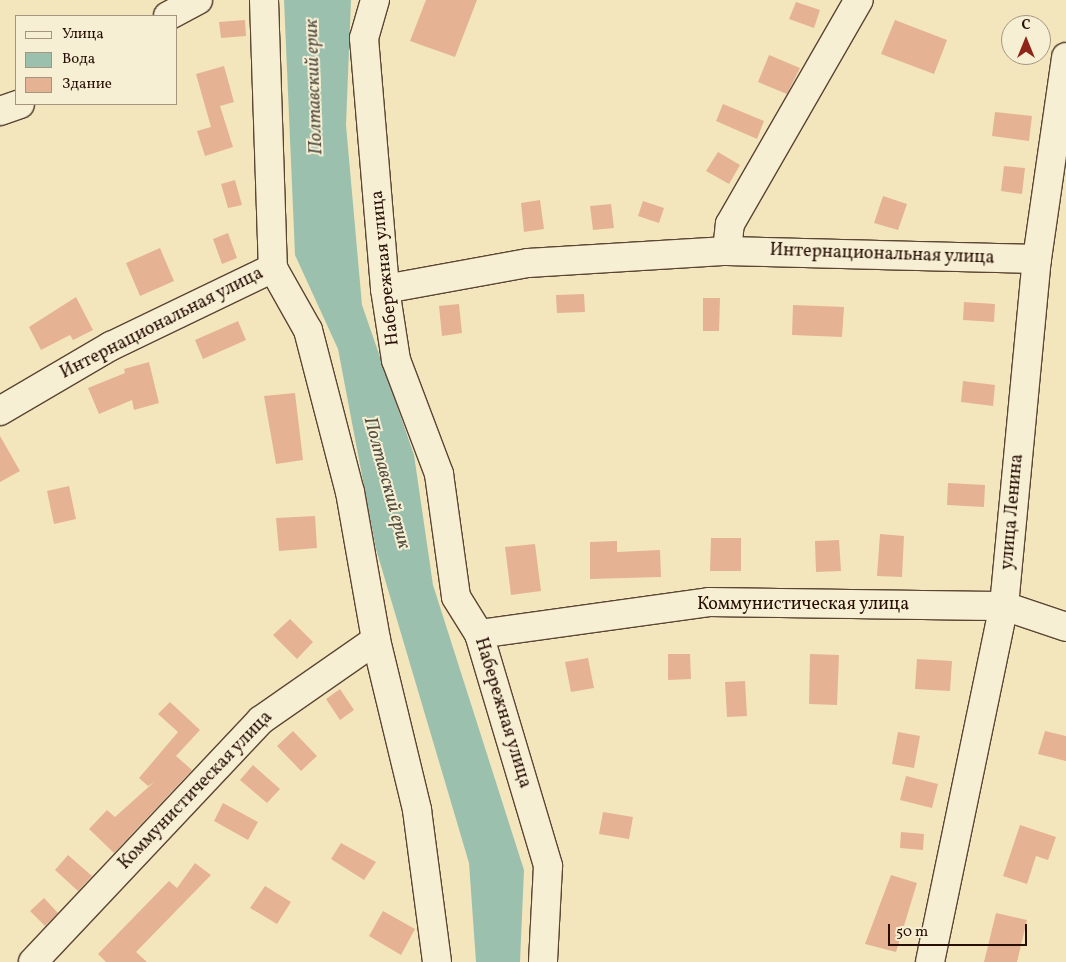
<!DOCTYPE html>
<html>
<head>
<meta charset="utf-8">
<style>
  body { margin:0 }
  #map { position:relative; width:1066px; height:962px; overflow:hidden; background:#f3e6bd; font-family:Vollkorn,serif }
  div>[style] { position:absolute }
  .water>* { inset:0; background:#9cc0ae }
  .building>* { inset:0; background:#e5b394 }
  .roads { filter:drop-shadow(1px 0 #5b4533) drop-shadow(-1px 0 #5b4533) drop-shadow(0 1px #5b4533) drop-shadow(0 -1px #5b4533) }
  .minor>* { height:28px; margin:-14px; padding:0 14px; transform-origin:14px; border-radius:14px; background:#f7efd4 }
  span { translate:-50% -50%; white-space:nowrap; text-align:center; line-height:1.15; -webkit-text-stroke:4px #f7efd4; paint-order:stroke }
  .street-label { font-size:18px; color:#280f05 }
  .water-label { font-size:19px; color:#514d40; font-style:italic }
  .legend { position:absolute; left:15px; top:15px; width:162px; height:90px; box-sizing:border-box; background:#f7efd4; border:1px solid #a49581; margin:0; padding:6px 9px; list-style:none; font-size:15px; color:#280f05 }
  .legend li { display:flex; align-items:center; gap:10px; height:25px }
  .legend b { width:25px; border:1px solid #a49581 }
  .north { position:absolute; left:1001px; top:15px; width:50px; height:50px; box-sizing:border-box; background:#f7efd4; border:1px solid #a49581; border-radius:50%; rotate:0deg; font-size:14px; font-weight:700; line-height:20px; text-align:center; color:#280f05 }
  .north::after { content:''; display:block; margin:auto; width:18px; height:22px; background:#8f2418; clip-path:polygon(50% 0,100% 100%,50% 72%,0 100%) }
  .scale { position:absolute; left:888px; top:924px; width:139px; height:22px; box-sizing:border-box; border:2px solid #280f05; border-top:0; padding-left:6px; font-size:15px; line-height:18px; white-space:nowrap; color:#280f05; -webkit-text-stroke:4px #f7efd4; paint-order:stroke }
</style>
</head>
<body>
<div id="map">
  <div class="water">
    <i style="clip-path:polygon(284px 0,351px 0,346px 125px,362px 305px,414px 455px,433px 585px,524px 870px,520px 962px,476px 962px,469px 863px,376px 549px,338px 349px,295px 255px)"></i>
  </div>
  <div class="building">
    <i style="clip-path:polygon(426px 0,477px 0,455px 57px,410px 41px)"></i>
    <i style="clip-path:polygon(796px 2px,820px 10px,814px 28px,789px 19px)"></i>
    <i style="clip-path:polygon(245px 20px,246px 36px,221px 38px,219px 22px)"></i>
    <i style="clip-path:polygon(895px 20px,947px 40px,934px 74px,881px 54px)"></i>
    <i style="clip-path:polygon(769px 55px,800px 68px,787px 94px,758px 82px)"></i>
    <i style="clip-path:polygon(224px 66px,234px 102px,220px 106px,233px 147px,205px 156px,197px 131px,211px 127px,196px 74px)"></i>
    <i style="clip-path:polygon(723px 104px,764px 121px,757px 139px,716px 121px)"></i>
    <i style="clip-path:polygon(995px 112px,1032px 116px,1029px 141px,992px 136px)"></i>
    <i style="clip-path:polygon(718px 152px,740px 165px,729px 184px,706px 171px)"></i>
    <i style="clip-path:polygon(1004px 166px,1025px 168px,1022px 194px,1001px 191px)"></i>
    <i style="clip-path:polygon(235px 180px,242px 205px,228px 208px,221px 184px)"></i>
    <i style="clip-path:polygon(883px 196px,907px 204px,898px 230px,874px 223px)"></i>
    <i style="clip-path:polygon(540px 200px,544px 229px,524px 232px,521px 203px)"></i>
    <i style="clip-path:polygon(643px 201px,664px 208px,659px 223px,638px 216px)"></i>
    <i style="clip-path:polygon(611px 204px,614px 228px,593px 230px,590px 206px)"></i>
    <i style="clip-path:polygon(228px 233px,237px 258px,222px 264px,213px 239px)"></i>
    <i style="clip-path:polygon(160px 248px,174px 281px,140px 296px,126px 263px)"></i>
    <i style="clip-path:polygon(584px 294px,585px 312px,557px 313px,556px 295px)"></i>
    <i style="clip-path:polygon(76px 297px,93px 330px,73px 340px,70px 335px,41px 350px,29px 327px)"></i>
    <i style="clip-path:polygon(703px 298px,720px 298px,719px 331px,703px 331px)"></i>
    <i style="clip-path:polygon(964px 302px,995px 304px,994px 322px,963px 320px)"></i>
    <i style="clip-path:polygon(459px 304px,462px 333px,442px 336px,439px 306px)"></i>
    <i style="clip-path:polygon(793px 305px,844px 307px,842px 337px,792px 335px)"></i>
    <i style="clip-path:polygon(238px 321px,246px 340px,203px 359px,195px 340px)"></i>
    <i style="clip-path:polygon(149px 362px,159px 403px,134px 410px,132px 400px,99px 414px,88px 388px,125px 373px,124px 369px)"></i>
    <i style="clip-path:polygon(963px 381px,995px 385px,993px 406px,961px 402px)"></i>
    <i style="clip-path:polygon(295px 393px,303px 460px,276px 464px,264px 396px)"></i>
    <i style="clip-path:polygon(0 436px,20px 471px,0 482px)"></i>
    <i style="clip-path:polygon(948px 483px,985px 485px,984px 507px,947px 505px)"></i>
    <i style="clip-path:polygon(69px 486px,76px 519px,54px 524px,47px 491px)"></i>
    <i style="clip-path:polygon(315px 516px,317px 548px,279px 551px,276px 518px)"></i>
    <i style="clip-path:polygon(880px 534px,904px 536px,902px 577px,877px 576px)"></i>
    <i style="clip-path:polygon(711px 538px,741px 538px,741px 571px,710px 571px)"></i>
    <i style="clip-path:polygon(839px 540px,841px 571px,816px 572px,815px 541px)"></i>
    <i style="clip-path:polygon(617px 541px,617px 552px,660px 550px,661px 577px,590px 579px,590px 542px)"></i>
    <i style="clip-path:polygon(535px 544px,541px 591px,511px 595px,505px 547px)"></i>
    <i style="clip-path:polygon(290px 619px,313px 642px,297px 659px,273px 635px)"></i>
    <i style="clip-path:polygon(668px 654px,690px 654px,691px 679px,668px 680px)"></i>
    <i style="clip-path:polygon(810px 654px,839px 655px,837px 705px,809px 704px)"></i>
    <i style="clip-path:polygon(588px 658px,594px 688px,571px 692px,565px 662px)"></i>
    <i style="clip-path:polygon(917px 659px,952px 661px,950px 691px,915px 689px)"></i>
    <i style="clip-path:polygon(745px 681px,747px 716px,727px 717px,725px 682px)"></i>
    <i style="clip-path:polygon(340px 689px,354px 710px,340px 720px,326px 699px)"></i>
    <i style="clip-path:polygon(170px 702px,200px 730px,176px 756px,192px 770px,114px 853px,89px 829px,107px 810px,115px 817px,154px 782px,148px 786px,139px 778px,178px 732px,158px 714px)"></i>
    <i style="clip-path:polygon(293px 731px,317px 756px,301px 771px,277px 746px)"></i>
    <i style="clip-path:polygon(1045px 731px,1066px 736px,1066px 761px,1038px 754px)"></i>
    <i style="clip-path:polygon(898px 732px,920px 736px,914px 768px,892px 764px)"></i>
    <i style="clip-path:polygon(253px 765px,280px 789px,267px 803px,240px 780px)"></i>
    <i style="clip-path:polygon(906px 776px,938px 784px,932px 808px,900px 800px)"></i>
    <i style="clip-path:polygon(223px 803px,258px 822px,248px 840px,214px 821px)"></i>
    <i style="clip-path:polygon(603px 812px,633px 817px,629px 839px,599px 834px)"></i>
    <i style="clip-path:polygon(1020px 825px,1056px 837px,1048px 860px,1036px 856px,1027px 884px,1003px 876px)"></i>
    <i style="clip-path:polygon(901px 832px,924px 834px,923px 850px,900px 848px)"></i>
    <i style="clip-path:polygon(341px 843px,376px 862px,364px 880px,331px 859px)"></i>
    <i style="clip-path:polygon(68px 855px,92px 876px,78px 891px,55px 870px)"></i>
    <i style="clip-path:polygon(195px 863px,211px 875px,136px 952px,147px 962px,106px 962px,98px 954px,169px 881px,177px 888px)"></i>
    <i style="clip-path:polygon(891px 875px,917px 883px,896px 952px,865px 944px)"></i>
    <i style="clip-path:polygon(265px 886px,291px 902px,277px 924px,250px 908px)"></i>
    <i style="clip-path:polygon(44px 898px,58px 913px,45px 926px,30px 911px)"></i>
    <i style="clip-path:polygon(383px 911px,415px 929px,401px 955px,369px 936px)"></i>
    <i style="clip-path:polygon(996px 913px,1027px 920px,1017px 962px,984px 962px)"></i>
  </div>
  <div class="roads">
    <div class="minor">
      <i style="left:264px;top:0;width:268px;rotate:88.1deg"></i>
      <i style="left:273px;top:268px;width:71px;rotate:60.6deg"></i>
      <i style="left:308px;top:330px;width:167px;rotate:75.5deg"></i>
      <i style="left:350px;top:492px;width:150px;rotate:80deg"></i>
      <i style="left:376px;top:640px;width:175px;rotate:76.4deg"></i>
      <i style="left:417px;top:810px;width:153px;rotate:82.5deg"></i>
      <i style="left:375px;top:0;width:40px;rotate:106deg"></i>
      <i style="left:364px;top:38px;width:252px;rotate:85.2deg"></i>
      <i style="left:385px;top:289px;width:72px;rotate:81.2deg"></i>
      <i style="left:396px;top:360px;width:122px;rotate:69.3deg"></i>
      <i style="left:439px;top:474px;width:124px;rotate:82.1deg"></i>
      <i style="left:456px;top:597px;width:44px;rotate:58.1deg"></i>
      <i style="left:479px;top:634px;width:242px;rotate:73.4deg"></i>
      <i style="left:548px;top:866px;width:96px;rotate:93deg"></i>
      <i style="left:168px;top:16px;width:34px;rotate:-28deg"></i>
      <i style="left:0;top:111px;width:21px;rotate:-19deg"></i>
      <i style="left:727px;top:251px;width:27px;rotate:-84deg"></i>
      <i style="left:730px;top:224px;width:258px;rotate:-60.1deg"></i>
      <i style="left:385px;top:289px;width:145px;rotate:-10.3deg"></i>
      <i style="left:528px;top:263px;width:199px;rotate:-3.5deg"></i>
      <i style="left:727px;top:251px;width:310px;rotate:1.5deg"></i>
      <i style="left:0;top:411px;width:129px;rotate:-30.4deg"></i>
      <i style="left:111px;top:346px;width:180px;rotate:-25.7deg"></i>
      <i style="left:479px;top:634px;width:232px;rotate:-7.9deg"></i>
      <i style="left:709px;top:602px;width:295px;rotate:0.8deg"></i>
      <i style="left:1004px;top:606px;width:65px;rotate:18.7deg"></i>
      <i style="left:33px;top:962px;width:332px;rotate:-46.7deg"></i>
      <i style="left:261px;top:720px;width:140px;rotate:-34.8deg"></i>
      <i style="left:930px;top:962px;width:364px;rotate:-78.3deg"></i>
      <i style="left:1004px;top:606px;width:349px;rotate:-84.6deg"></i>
      <i style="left:1037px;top:259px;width:204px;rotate:-81.8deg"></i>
    </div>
  </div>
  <div class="street-label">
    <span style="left:882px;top:255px;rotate:2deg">Интернациональная улица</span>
    <span style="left:386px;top:268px;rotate:-96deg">Набережная улица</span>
    <span style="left:162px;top:324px;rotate:-27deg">Интернациональная улица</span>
    <span style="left:1013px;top:512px;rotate:-85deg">улица Ленина</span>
    <span style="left:803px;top:605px">Коммунистическая улица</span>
    <span style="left:502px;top:713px;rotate:73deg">Набережная улица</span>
    <span style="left:196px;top:791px;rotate:-46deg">Коммунистическая улица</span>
  </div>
  <div class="water-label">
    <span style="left:315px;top:87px;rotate:-92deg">Полтавский ерик</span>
    <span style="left:386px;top:483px;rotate:75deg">Полтавский ерик</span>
  </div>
  <ul class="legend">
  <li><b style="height:6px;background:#f7efd4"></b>Улица</li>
  <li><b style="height:14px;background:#9cc0ae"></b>Вода</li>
  <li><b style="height:14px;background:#e5b394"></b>Здание</li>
  </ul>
  <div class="north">С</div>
  <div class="scale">50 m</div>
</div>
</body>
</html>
